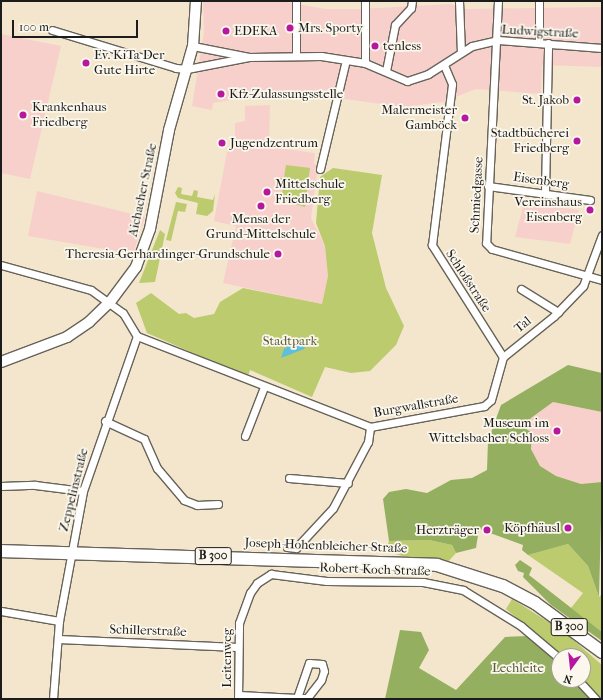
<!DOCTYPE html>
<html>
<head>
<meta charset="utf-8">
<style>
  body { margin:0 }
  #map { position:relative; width:603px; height:700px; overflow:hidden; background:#f3e6cc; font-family:"IM FELL French Canon",serif }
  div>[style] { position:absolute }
  .built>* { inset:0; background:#f7d0cb }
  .green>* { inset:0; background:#bbcb6d }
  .forest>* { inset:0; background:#94af60 }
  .water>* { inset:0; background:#5dbfdc }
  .roads { filter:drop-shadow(1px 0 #67635a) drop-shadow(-1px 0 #67635a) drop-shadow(0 1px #67635a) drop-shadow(0 -1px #67635a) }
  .street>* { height:7px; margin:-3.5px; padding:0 3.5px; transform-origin:3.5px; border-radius:3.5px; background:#fff }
  .secondary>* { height:10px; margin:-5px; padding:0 5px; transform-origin:5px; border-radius:5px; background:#fff }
  .primary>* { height:12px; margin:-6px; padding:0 6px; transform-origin:6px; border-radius:6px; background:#fff }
  .dots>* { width:11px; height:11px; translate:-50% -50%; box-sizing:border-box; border:2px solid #fbf7ec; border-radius:50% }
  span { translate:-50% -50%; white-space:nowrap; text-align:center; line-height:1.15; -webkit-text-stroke:3.5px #fbf7ec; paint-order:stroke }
  .shield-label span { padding:1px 3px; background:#fbf7ec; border:1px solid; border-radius:3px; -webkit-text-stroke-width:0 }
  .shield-label { font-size:12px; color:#1c1c1c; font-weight:700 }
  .poi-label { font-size:13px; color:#1c1c1c }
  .left { translate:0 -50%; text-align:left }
  .right { translate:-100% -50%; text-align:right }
  .street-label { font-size:13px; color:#1c1c1c }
  .park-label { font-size:13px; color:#545938 }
  .frame { position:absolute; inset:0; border:2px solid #1c1c1c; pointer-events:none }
  .north { position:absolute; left:551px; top:648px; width:40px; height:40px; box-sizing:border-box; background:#fbf7ec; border:1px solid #a29f99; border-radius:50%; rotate:195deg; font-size:11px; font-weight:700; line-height:16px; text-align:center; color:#1c1c1c }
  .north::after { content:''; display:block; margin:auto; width:14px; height:18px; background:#b5179e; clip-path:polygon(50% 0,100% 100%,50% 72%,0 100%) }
  .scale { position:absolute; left:12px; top:20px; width:126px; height:18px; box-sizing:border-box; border:2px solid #1c1c1c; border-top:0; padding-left:5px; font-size:12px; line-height:14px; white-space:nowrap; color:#1c1c1c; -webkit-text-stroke:3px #fbf7ec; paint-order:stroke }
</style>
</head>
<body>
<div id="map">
  <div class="built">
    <i style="clip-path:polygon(203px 1px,279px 1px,326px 9px,361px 9px,450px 4px,467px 9px,602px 7px,602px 67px,542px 65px,541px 94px,476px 89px,443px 102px,403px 107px,345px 99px,236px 99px,213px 103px,212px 110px,192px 106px,204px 33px)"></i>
    <i style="clip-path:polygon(1px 34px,61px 46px,30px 179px,1px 173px)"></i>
    <i style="clip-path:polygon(270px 105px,269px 147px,315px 153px,314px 164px,318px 165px,311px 218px,325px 246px,328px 276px,322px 304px,223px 283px,236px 226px,214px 221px,227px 152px,235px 146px,235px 123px,245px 121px,245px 106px)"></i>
    <i style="clip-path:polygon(37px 191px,145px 217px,133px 254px,28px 236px)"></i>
    <i style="clip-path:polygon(524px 203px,579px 210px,570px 244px,515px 237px)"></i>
    <i style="clip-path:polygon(553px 402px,602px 412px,602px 482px,581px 484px,556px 476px,540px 466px,531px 449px,532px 433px,525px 428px,531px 418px)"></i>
  </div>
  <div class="green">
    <i style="clip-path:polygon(286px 165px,310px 168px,305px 207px,281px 200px,283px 186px,278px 185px,279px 178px,284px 178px)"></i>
    <i style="clip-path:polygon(333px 168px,382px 175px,372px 233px,386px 288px,404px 326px,396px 345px,370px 371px,351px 373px,325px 367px,312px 397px,250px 370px,248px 376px,223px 366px,147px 333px,136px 303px,151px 293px,179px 314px,186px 313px,194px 318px,214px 314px,220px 302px,243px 288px,322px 304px,328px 276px,325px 246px,316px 223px,320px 177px)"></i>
    <i style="clip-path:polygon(178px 187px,182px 188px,181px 194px,192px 196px,194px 190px,198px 191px,197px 197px,213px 200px,215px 194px,213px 211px,207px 216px,196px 214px,198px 203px,178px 198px,175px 193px)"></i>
    <i style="clip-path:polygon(176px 202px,187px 204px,185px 212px,178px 211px,171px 241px,166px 240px)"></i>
    <i style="clip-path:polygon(160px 230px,165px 234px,155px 282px,139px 283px)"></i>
    <i style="clip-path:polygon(429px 540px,452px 545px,456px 553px,447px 563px,409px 558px,386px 551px,389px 541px)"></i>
    <i style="clip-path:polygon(568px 544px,588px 566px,599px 597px,602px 594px,602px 632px,571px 608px,583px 593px,528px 555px)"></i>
    <i style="clip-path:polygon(512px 599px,563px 631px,602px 665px,602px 699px,583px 679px,583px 656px,563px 656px,506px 609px)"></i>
  </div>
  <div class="forest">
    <i style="clip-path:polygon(568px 365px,602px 373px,602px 412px,553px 402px,531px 418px,525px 428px,532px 433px,531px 449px,540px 466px,556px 476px,581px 484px,602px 482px,599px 597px,588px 566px,568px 544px,528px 555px,522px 550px,523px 545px,479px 529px,476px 548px,456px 553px,452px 545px,429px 540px,389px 541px,383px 499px,389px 492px,406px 489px,427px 493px,451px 480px,472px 478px,487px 470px,488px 441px,501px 405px)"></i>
    <i style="clip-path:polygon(520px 560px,532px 568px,529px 575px,602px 632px,602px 641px,551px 605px,523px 577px,524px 573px,518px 571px,515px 565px)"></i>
    <i style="clip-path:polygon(400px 630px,421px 632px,429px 650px,419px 668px,456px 690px,505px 637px,528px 636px,559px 664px,559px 680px,574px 680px,590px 699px,385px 699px)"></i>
  </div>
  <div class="water">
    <i style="clip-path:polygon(302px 337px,307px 342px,304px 349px,281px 358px,284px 349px)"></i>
  </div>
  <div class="roads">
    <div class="street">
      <i style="left:296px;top:1px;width:55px;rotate:90deg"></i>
      <i style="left:459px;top:1px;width:51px;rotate:87.8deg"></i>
      <i style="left:498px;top:1px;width:242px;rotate:92.8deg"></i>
      <i style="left:486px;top:243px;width:8px;rotate:45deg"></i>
      <i style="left:492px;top:249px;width:114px;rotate:15.7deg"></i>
      <i style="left:539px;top:1px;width:41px;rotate:90deg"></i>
      <i style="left:52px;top:30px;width:130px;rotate:17deg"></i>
      <i style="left:176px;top:68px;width:11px;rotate:5deg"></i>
      <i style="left:187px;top:69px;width:63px;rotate:-11deg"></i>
      <i style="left:249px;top:57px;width:72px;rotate:-0.8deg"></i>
      <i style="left:321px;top:56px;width:45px;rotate:9deg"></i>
      <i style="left:365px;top:63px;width:46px;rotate:23.2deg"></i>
      <i style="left:407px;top:81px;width:22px;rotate:-18deg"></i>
      <i style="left:428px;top:74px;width:52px;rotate:-32.5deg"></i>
      <i style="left:472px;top:46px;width:27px;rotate:-13deg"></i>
      <i style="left:498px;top:40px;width:104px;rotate:4.4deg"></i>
      <i style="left:193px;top:46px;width:57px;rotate:11.1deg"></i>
      <i style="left:365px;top:63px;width:62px;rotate:-90deg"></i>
      <i style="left:386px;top:71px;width:47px;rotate:-78.9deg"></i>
      <i style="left:395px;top:25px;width:23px;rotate:-47deg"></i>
      <i style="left:411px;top:8px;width:7px;rotate:-82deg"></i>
      <i style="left:320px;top:169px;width:112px;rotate:-76.6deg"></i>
      <i style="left:488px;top:186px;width:103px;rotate:7.8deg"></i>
      <i style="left:545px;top:192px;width:149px;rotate:-88.8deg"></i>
      <i style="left:1px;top:265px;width:93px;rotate:15.5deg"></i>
      <i style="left:91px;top:290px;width:39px;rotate:36deg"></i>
      <i style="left:123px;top:313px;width:27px;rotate:59deg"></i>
      <i style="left:521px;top:289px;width:44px;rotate:31.9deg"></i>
      <i style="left:137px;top:336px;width:250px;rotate:21.3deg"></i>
      <i style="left:370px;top:427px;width:116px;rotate:-10.4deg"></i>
      <i style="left:484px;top:406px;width:9px;rotate:-41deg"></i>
      <i style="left:491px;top:400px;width:45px;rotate:-74.4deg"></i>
      <i style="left:503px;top:357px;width:133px;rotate:-122.4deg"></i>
      <i style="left:432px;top:245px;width:162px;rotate:-82.9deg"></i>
      <i style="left:452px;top:84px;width:21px;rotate:-113deg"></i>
      <i style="left:503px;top:357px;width:65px;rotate:-38.8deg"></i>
      <i style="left:554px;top:316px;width:42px;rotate:-46deg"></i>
      <i style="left:583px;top:286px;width:54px;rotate:-69.6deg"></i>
      <i style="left:105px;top:421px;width:43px;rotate:24.8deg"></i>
      <i style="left:144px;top:439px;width:32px;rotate:66deg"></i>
      <i style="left:157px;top:468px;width:42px;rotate:49.8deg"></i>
      <i style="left:184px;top:500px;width:14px;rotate:21deg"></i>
      <i style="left:197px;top:505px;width:21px;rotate:-3deg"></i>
      <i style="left:245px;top:436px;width:53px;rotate:-68.8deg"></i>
      <i style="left:289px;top:478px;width:59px;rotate:4.8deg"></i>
      <i style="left:1px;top:486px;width:34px;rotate:-2deg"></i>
      <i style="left:35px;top:485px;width:48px;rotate:7.1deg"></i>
      <i style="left:287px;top:547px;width:9px;rotate:6deg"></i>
      <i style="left:296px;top:548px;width:54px;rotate:-47.2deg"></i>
      <i style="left:333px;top:508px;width:75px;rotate:-62.1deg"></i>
      <i style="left:368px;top:442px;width:15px;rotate:-82deg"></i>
      <i style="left:1px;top:611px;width:59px;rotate:9.8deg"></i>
      <i style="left:58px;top:639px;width:179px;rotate:2.6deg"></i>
      <i style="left:578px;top:680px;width:26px;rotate:47deg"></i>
      <i style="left:239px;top:695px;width:58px;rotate:3deg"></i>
      <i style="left:297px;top:698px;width:10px"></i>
      <i style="left:307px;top:698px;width:23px;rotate:-52deg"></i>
      <i style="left:321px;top:680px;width:9px;rotate:-72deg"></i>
      <i style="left:324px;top:671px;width:7px;rotate:-106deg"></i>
      <i style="left:322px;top:664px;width:13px;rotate:-176deg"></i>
      <i style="left:309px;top:663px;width:37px;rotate:109deg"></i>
      <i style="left:53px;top:699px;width:78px;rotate:-85.6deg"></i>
      <i style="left:59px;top:621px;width:132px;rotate:-79.5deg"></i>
      <i style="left:83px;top:491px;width:164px;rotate:-70.8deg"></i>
      <i style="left:238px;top:699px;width:76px;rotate:-89.2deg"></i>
      <i style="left:239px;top:623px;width:32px;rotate:-70deg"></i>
      <i style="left:250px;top:593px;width:12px;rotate:-55deg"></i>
      <i style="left:257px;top:583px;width:17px;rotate:-33deg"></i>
      <i style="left:271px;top:574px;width:56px;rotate:7.1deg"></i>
      <i style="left:327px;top:581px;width:96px;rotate:0.6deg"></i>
      <i style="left:423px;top:582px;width:41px;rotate:11.3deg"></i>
      <i style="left:463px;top:590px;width:68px;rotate:31.8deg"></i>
      <i style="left:521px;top:626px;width:50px;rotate:40.1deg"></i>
    </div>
    <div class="secondary">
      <i style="left:1px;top:362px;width:71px;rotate:-20.7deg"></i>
      <i style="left:67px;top:337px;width:27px;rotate:-34deg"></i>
      <i style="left:89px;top:322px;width:29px;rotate:-44deg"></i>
      <i style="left:110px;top:302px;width:44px;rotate:-53.4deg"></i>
      <i style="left:136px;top:267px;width:40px;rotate:-69.8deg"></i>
      <i style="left:150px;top:229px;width:101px;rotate:-79.1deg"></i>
      <i style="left:169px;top:130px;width:87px;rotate:-74.1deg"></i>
      <i style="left:193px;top:46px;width:45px;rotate:-86.2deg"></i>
    </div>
    <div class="primary">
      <i style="left:1px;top:551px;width:436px;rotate:1.8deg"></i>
      <i style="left:437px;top:565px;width:69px;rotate:17.7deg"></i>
      <i style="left:503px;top:586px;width:36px;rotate:28deg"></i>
      <i style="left:535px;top:603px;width:83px;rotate:36.2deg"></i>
    </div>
  </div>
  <div class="dots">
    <i style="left:290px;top:28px;background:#b5179e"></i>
    <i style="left:226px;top:31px;background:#b5179e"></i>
    <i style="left:375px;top:46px;background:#b5179e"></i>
    <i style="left:86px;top:63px;background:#b5179e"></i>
    <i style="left:221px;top:94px;background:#b5179e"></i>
    <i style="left:577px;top:100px;background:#b5179e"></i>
    <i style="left:23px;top:115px;background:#b5179e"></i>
    <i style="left:465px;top:118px;background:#b5179e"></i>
    <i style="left:577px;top:141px;background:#b5179e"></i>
    <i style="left:222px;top:143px;background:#b5179e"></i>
    <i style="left:267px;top:192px;background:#b5179e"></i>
    <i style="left:261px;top:206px;background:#b5179e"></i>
    <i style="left:590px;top:210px;background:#b5179e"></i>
    <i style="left:278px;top:254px;background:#b5179e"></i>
    <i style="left:557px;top:431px;background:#b5179e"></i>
    <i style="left:568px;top:528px;background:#b5179e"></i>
    <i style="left:487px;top:530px;background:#b5179e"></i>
  </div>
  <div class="shield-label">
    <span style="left:213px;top:556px">B 300</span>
    <span style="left:569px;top:627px">B 300</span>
  </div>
  <div class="poi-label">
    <span class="left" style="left:298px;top:28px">Mrs. Sporty</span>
    <span class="left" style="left:234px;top:31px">EDEKA</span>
    <span class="left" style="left:383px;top:46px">tenless</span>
    <span class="left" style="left:94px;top:63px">Ev. KiTa Der<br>Gute Hirte</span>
    <span class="left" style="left:229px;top:94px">Kfz-Zulassungsstelle</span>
    <span class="right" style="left:569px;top:100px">St. Jakob</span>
    <span class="left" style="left:32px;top:115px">Krankenhaus<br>Friedberg</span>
    <span class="right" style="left:457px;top:118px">Malermeister<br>Gamböck</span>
    <span class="right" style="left:569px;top:141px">Stadtbücherei<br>Friedberg</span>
    <span class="left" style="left:230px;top:143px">Jugendzentrum</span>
    <span class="left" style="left:275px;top:192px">Mittelschule<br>Friedberg</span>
    <span class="right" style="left:582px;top:210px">Vereinshaus<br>Eisenberg</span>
    <span style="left:261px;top:227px">Mensa der<br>Grund-Mittelschule</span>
    <span class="right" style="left:270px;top:254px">Theresia-Gerhardinger-Grundschule</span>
    <span class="right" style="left:549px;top:431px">Museum im<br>Wittelsbacher Schloss</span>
    <span class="right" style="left:560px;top:528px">Köpfhäusl</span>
    <span class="right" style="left:479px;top:530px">Herzträger</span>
  </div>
  <div class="street-label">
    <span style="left:540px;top:32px;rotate:3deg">Ludwigstraße</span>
    <span style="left:541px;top:181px;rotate:8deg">Eisenberg</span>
    <span style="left:143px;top:190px;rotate:-78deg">Aichacher Straße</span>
    <span style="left:477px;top:195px;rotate:-87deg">Schmiedgasse</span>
    <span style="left:468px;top:281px;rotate:57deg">Schloßstraße</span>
    <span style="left:523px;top:325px;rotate:-39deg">Tal</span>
    <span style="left:416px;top:406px;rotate:-10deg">Burgwallstraße</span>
    <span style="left:74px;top:490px;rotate:-76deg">Zeppelinstraße</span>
    <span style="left:326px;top:546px;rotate:2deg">Joseph-Hohenbleicher-Straße</span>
    <span style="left:375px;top:570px;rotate:2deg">Robert-Koch-Straße</span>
    <span style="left:148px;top:631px;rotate:2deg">Schillerstraße</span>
    <span style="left:227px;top:658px;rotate:-90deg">Leitenweg</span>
  </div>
  <div class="park-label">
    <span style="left:290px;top:341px">Stadtpark</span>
    <span style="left:518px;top:668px">Lechleite</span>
  </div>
  <div class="frame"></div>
  <div class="north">N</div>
  <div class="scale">100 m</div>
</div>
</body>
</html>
